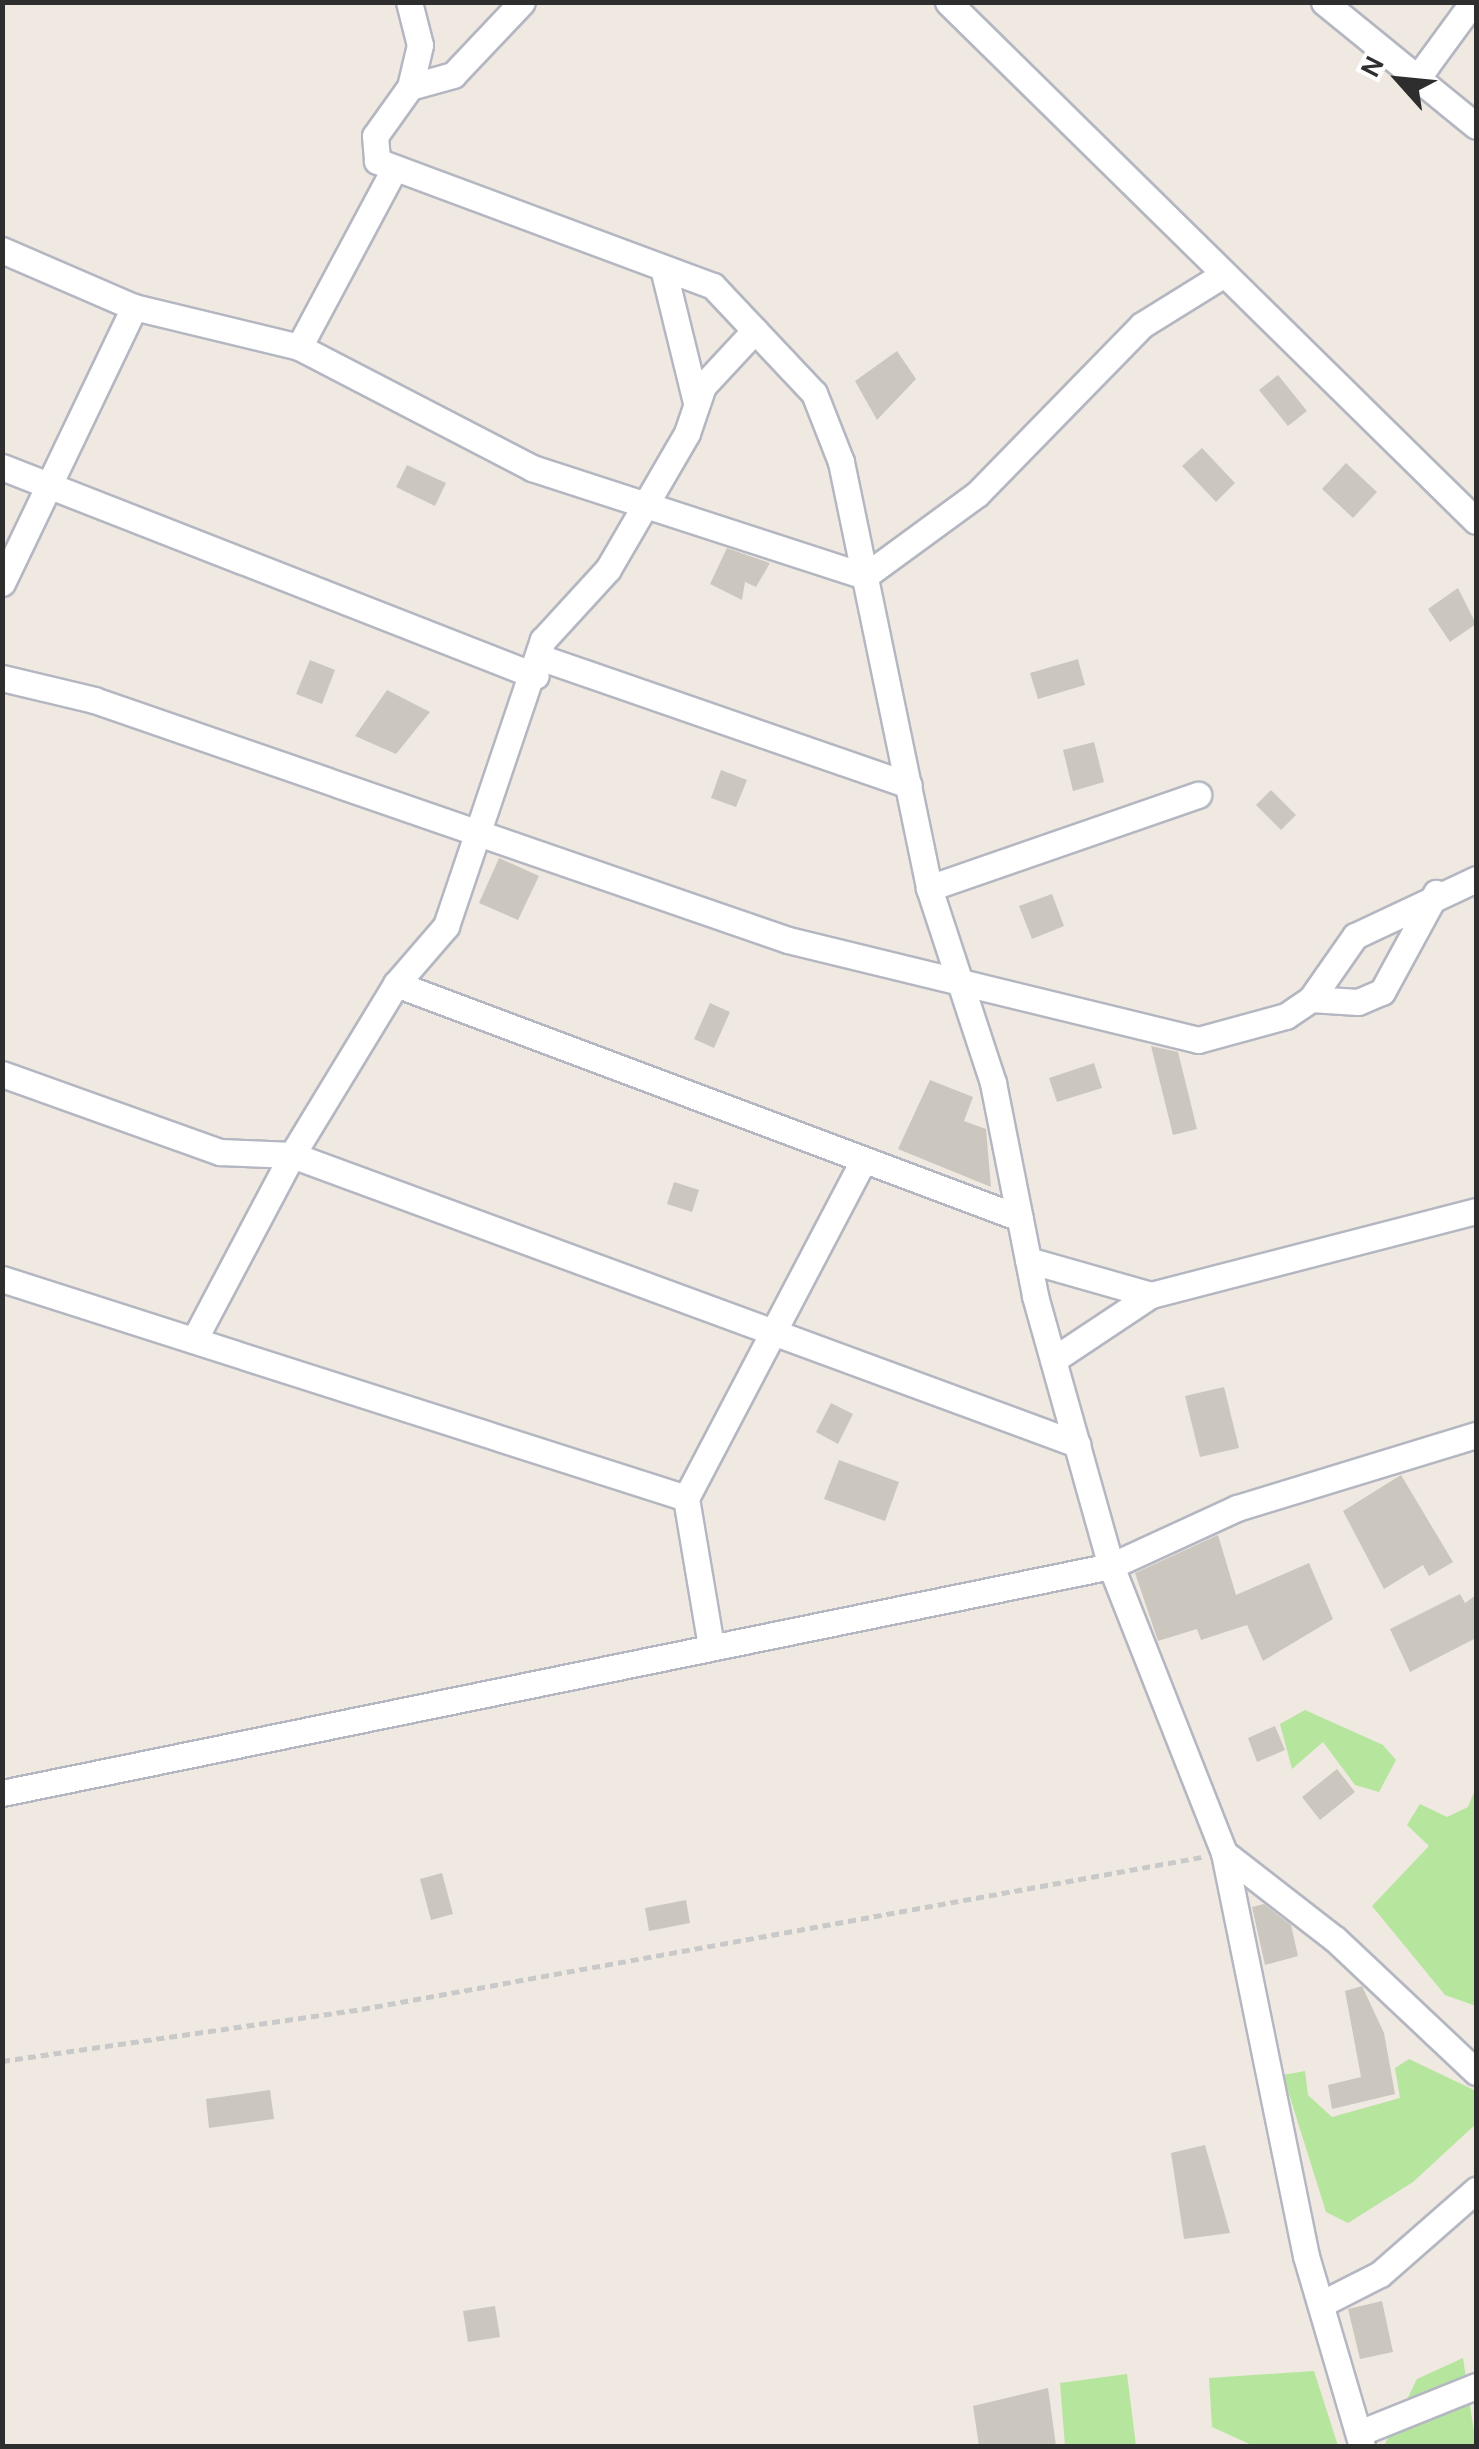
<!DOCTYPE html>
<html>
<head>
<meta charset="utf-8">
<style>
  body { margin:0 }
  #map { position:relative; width:1479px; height:2449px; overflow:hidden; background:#efe9e1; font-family:Karla,sans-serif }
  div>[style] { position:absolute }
  .green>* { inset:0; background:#b6e59e }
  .building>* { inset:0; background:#cbc7bf }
  .path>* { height:5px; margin-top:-2.5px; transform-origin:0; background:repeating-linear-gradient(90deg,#c9c9c9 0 8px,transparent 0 13px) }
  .roads { filter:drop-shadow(2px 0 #b4b7c1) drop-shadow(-2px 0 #b4b7c1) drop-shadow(0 2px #b4b7c1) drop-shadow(0 -2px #b4b7c1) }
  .minor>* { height:25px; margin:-12.5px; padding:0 12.5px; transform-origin:12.5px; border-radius:12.5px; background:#fff }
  span { translate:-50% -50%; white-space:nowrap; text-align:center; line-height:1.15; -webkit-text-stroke:9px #fff; paint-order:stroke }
  .frame { position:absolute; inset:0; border:5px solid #2e2e2e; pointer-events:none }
  .north { position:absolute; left:1349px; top:30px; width:100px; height:100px; -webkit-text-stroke:8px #fff; paint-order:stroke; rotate:297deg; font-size:28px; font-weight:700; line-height:40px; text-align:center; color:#2e2e2e }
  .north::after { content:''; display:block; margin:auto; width:35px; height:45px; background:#2e2e2e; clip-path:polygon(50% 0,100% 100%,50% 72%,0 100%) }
</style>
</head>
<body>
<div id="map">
  <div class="green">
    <i style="clip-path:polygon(1305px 1710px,1383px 1745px,1396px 1760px,1379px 1792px,1355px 1785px,1323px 1742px,1292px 1769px,1280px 1724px)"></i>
    <i style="clip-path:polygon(1476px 1787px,1476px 2006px,1445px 1995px,1372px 1906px,1429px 1846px,1407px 1825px,1420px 1804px,1447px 1817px,1468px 1807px)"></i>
    <i style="clip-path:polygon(1409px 2059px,1476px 2091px,1476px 2124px,1413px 2182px,1348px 2223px,1326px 2212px,1283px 2075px,1305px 2071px,1308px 2095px,1332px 2117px,1400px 2098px,1395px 2068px)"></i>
    <i style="clip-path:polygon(1463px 2358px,1476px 2446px,1384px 2446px,1417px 2379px)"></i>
    <i style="clip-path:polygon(1314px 2371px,1338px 2446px,1254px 2446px,1212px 2427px,1209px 2378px)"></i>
    <i style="clip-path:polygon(1127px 2374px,1136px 2446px,1065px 2446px,1060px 2383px)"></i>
  </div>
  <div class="building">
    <i style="clip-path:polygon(897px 351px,916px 379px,877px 420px,855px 381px)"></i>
    <i style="clip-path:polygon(1278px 375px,1307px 411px,1288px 426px,1259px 390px)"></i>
    <i style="clip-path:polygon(1202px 448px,1235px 483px,1216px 502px,1182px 466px)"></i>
    <i style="clip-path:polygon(1346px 463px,1377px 492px,1353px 518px,1322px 489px)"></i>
    <i style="clip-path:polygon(407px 465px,446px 483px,435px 506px,396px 487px)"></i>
    <i style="clip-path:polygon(727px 548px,770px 563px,756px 587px,745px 582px,742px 600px,710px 584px)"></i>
    <i style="clip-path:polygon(1458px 588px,1476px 624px,1450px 642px,1428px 609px)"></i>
    <i style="clip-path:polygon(1078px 659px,1085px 685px,1038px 699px,1030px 673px)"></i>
    <i style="clip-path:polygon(310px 660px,335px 670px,322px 704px,296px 694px)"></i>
    <i style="clip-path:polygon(387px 690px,430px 712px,396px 754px,355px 736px)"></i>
    <i style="clip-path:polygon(1094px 742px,1104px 782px,1073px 791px,1063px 750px)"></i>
    <i style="clip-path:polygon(721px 770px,747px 780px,736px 807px,711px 798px)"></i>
    <i style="clip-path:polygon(1271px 790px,1296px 815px,1281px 830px,1256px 805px)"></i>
    <i style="clip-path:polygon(499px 858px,539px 876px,518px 920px,479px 903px)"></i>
    <i style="clip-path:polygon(1052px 894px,1064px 926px,1032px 939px,1019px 906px)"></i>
    <i style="clip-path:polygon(710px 1003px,730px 1012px,714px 1048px,694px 1039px)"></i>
    <i style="clip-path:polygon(1151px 1046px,1178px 1052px,1197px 1129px,1173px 1135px)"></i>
    <i style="clip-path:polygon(1094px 1063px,1102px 1088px,1057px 1102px,1049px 1078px)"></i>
    <i style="clip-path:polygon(930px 1080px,973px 1097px,964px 1121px,986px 1129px,991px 1187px,898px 1149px)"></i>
    <i style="clip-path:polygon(674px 1182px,699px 1190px,692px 1212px,667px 1204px)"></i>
    <i style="clip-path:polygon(1224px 1387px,1239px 1448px,1200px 1457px,1185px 1396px)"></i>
    <i style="clip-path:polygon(831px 1403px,853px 1414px,838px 1444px,816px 1432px)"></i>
    <i style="clip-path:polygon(839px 1460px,899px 1482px,885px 1521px,824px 1499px)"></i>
    <i style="clip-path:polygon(1401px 1475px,1453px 1562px,1429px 1576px,1423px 1565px,1384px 1589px,1343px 1511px)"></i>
    <i style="clip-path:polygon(1218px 1535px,1236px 1595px,1309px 1563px,1333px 1619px,1263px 1661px,1247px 1625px,1201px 1640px,1197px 1629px,1158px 1641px,1135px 1573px)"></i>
    <i style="clip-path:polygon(1460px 1594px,1465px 1603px,1476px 1595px,1476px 1638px,1410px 1672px,1390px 1629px)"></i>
    <i style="clip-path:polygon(1275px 1726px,1285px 1750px,1257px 1762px,1248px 1738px)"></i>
    <i style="clip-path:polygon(1337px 1769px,1355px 1792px,1320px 1820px,1302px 1797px)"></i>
    <i style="clip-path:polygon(442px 1873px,453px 1914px,431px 1920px,420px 1879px)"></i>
    <i style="clip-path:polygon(686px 1900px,690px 1923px,649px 1931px,645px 1908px)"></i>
    <i style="clip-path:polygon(1264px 1904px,1291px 1925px,1298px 1956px,1265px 1965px,1252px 1907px)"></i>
    <i style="clip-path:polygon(1362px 1986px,1384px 2033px,1395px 2094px,1332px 2109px,1328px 2085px,1361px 2077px,1345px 1991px)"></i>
    <i style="clip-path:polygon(270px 2090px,274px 2119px,209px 2128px,206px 2099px)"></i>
    <i style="clip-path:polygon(1205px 2145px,1230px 2233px,1184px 2239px,1171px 2153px)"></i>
    <i style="clip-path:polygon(1382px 2301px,1393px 2352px,1360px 2359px,1348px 2309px)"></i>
    <i style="clip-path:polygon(495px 2306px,500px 2337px,468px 2342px,463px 2311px)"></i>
    <i style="clip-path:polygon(1048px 2388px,1056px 2446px,979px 2446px,973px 2406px)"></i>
  </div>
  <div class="path">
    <i style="left:2px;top:2061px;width:364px;rotate:-8.2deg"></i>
    <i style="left:362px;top:2009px;width:854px;rotate:-10.26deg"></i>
  </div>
  <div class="roads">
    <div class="minor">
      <i style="left:409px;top:2px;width:44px;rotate:75.7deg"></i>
      <i style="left:420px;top:45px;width:43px;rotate:103.4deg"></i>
      <i style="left:410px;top:87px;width:60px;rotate:125.5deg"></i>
      <i style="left:375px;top:136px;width:25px;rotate:85deg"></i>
      <i style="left:377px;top:161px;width:358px;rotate:20.4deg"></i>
      <i style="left:713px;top:286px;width:147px;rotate:46.7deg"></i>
      <i style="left:814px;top:393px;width:74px;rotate:68.6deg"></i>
      <i style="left:841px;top:462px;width:435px;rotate:78.3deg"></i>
      <i style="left:929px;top:888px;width:205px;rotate:71.8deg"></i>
      <i style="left:993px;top:1083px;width:217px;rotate:78.8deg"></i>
      <i style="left:1035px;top:1296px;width:280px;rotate:74.3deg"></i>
      <i style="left:1111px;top:1566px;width:308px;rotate:68.5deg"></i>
      <i style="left:1224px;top:1853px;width:411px;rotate:78.5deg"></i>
      <i style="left:1306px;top:2256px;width:198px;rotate:73.6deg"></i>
      <i style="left:948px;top:2px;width:740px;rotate:44.51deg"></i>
      <i style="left:1324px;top:2px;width:196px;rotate:39.2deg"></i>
      <i style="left:1421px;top:73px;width:88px;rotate:-53.8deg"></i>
      <i style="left:410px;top:87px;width:45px;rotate:-15.6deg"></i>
      <i style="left:453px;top:75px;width:100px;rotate:-46.6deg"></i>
      <i style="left:2px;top:250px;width:144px;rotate:23.4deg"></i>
      <i style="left:134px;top:307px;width:170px;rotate:13.6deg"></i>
      <i style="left:299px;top:347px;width:263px;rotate:27.4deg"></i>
      <i style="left:532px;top:468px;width:350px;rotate:18deg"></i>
      <i style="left:865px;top:576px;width:139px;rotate:-36.2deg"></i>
      <i style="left:977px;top:494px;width:236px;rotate:-45.7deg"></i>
      <i style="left:1142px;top:325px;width:93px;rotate:-31.8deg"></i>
      <i style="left:663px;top:268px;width:138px;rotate:76.2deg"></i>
      <i style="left:299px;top:347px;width:202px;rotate:-61.9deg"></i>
      <i style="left:2px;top:467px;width:573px;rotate:21.37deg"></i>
      <i style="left:2px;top:583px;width:306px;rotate:-64.4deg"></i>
      <i style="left:542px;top:658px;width:388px;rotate:19.1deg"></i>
      <i style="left:2px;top:678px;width:95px;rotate:13.4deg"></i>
      <i style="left:94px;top:700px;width:734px;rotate:19.08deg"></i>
      <i style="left:788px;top:940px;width:422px;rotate:13.7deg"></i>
      <i style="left:1198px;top:1040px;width:91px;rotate:-15.3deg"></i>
      <i style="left:1286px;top:1016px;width:30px;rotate:-34deg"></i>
      <i style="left:1311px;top:999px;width:77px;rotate:-55.1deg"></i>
      <i style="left:1355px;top:936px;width:134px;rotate:-25.2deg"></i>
      <i style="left:929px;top:888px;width:285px;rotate:-19.1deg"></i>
      <i style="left:396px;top:984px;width:666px;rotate:20.56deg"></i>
      <i style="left:1311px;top:999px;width:47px;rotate:3.7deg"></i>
      <i style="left:1358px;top:1002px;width:26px;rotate:-23deg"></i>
      <i style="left:1382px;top:992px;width:113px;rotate:-61.4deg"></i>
      <i style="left:2px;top:1074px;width:232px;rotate:19.7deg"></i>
      <i style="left:220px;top:1152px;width:72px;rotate:2.4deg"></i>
      <i style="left:292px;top:1155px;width:837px;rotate:20.21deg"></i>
      <i style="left:1028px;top:1260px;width:128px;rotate:15.9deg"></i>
      <i style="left:2px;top:1279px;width:718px;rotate:17.75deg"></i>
      <i style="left:194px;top:1340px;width:209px;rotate:-62.1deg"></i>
      <i style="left:292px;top:1155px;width:200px;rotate:-58.7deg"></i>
      <i style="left:396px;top:984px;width:77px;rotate:-49.2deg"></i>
      <i style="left:446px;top:926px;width:302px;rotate:-71.3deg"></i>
      <i style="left:543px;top:640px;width:96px;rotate:-47.5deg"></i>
      <i style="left:608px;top:569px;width:157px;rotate:-59.8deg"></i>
      <i style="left:687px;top:433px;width:50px;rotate:-71.2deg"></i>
      <i style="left:703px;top:386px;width:76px;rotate:-47.1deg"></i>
      <i style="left:1053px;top:1360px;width:118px;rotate:-33.6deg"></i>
      <i style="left:1151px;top:1295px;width:336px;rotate:-14.5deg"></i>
      <i style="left:711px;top:1646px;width:150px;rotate:-99.6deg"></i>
      <i style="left:686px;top:1498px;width:381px;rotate:-62.3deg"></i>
      <i style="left:2px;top:1793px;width:1132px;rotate:-11.57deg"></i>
      <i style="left:1111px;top:1566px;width:139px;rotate:-24.7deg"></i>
      <i style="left:1237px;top:1508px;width:250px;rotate:-17deg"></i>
      <i style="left:1224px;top:1853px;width:140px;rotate:37.8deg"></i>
      <i style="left:1335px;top:1939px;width:194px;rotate:43.3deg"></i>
      <i style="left:1321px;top:2304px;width:66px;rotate:-27deg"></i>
      <i style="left:1380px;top:2274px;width:128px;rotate:-41.2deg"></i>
      <i style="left:1359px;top:2433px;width:126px;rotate:-21.9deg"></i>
    </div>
  </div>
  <div class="frame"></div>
  <div class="north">N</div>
</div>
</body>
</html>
